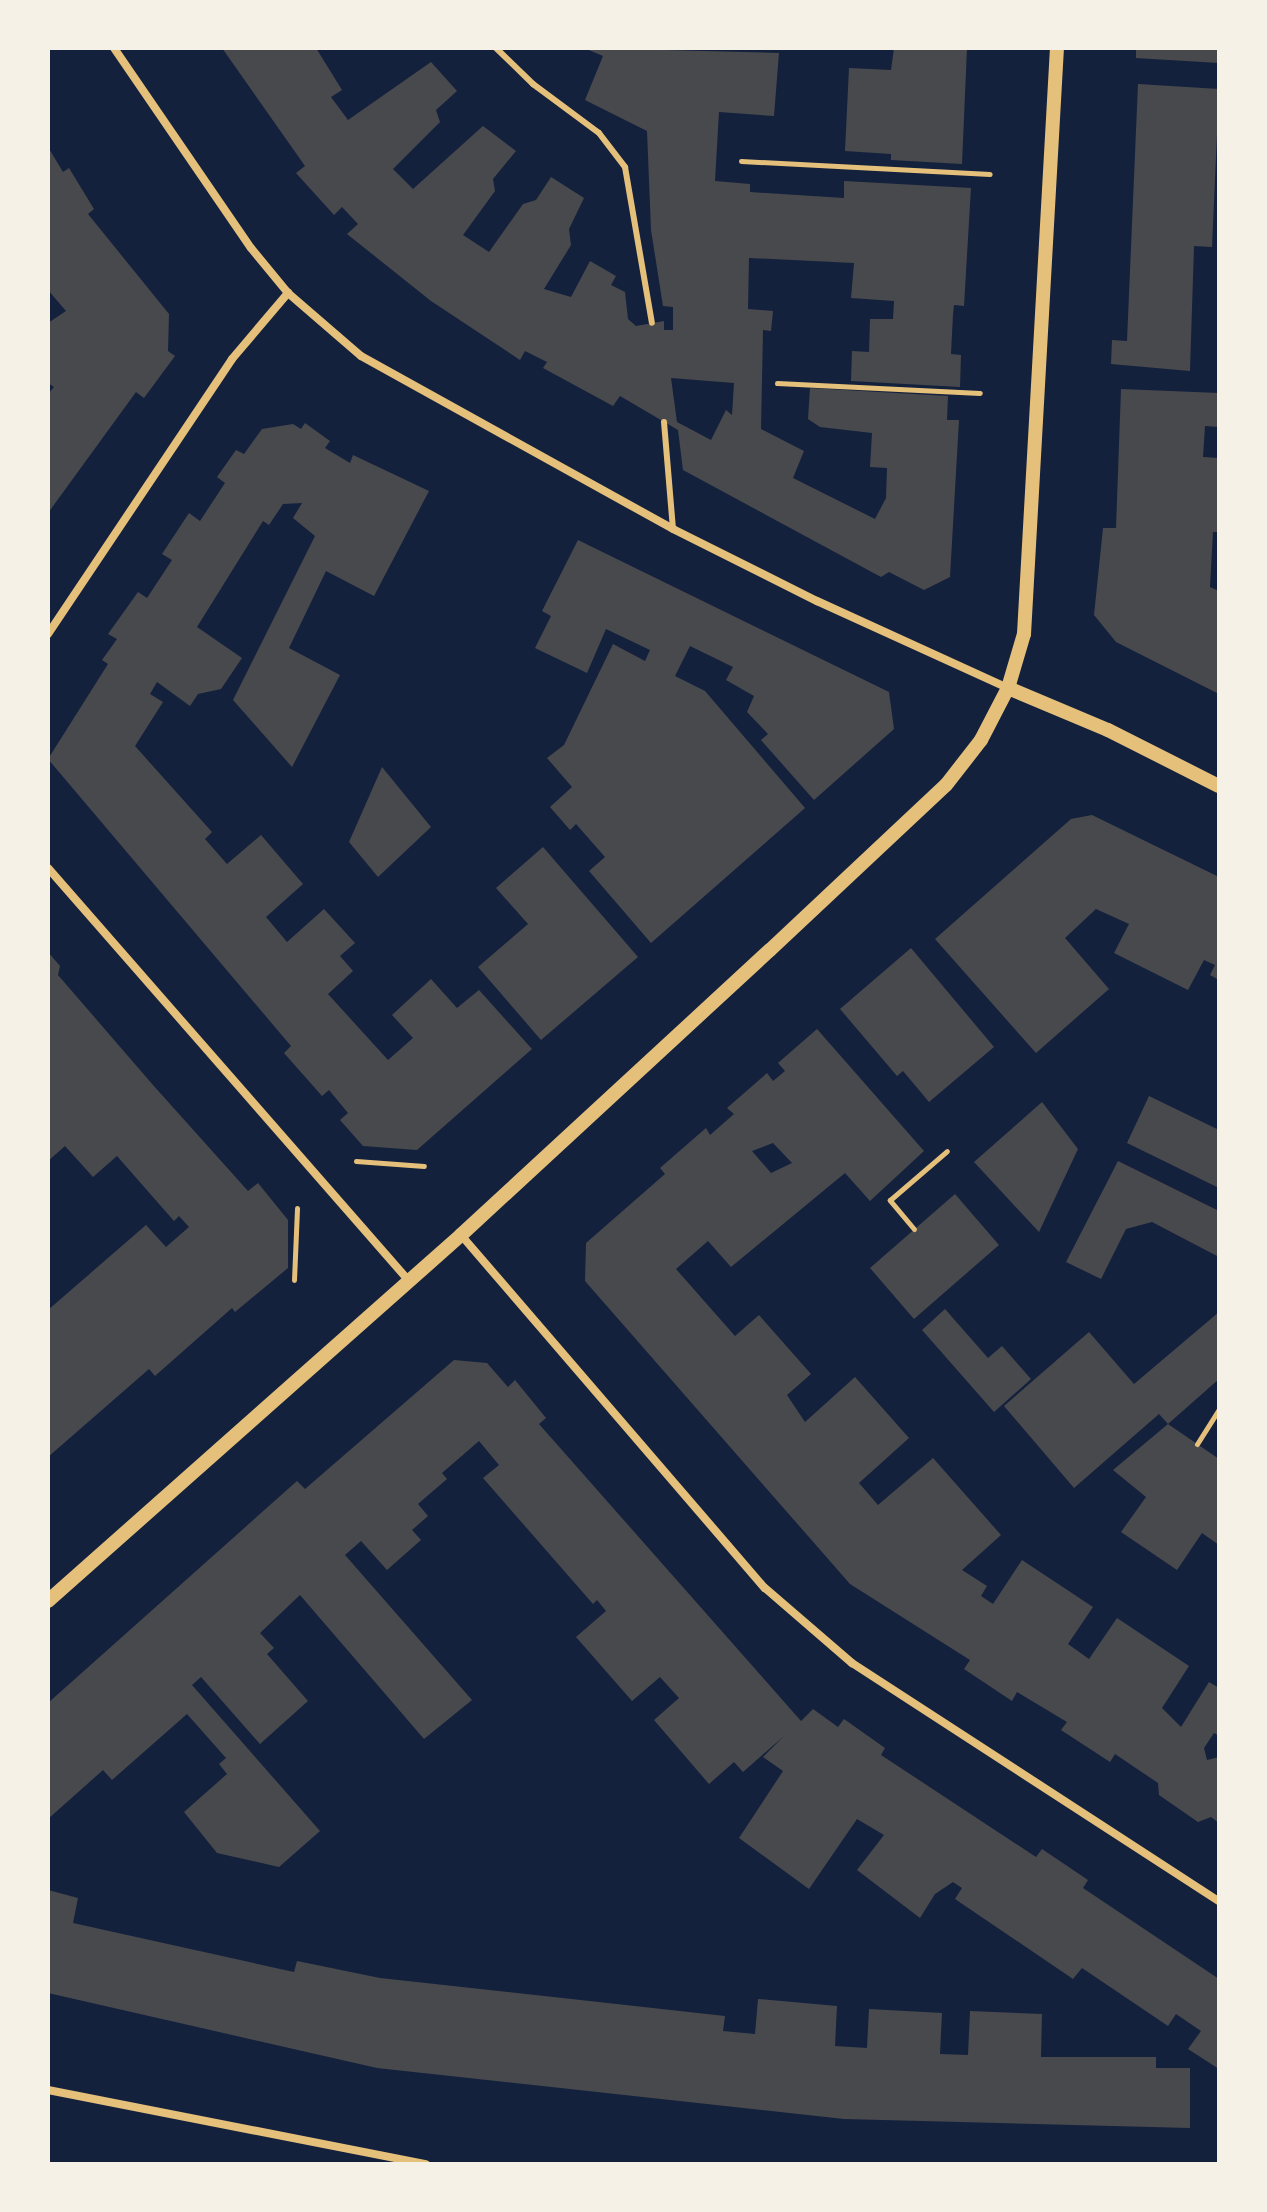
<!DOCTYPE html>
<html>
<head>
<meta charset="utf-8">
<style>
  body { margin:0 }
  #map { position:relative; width:1267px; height:2212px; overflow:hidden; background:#14213d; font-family:Inter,sans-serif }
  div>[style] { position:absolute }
  .building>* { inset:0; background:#48494c }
  .path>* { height:5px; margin:-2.5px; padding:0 2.5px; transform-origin:2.5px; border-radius:2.5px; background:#e5c07b }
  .service>* { height:6px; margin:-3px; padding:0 3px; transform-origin:3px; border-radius:3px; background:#e5c07b }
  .minor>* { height:8px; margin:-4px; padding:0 4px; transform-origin:4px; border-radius:4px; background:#e5c07b }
  .tertiary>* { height:14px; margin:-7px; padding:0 7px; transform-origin:7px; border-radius:7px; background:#e5c07b }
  span { translate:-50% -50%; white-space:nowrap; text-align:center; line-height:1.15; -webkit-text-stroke:8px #f6f1e7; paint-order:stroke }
  .frame { position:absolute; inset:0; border:50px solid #f6f1e7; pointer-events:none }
</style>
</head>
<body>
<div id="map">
  <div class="building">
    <i style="clip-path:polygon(evenodd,222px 48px,316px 48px,342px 90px,331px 97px,348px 120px,431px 62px,457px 91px,436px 110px,440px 122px,393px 169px,413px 189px,483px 126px,516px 151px,493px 179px,495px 191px,463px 235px,489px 252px,523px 204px,536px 200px,551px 177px,584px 198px,569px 229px,571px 245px,544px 289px,571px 297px,590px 261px,616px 276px,611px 285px,625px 292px,628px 319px,636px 326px,664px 321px,664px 330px,673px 330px,673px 307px,663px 306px,651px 230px,647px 131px,585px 100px,603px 56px,584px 48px,779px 53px,774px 116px,719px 112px,715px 181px,750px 184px,750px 192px,844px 198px,844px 181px,971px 188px,964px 306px,954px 305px,953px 314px,951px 354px,961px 355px,960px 387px,851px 381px,852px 351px,869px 352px,870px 319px,893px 319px,894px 301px,851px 298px,854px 263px,749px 258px,748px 309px,773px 311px,771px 331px,763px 330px,761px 429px,804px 451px,793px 478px,875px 519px,886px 498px,887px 468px,870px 467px,872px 433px,820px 427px,808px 419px,810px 388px,948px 396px,947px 420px,959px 420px,950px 577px,924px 590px,889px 572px,881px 577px,683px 470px,678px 430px,620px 396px,613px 406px,543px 368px,547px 362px,525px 351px,520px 360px,431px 301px,347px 234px,358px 224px,342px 207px,334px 215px,296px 173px,305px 166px,222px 48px,671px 378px,734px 383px,732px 415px,726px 410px,711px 440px,677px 422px,671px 378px)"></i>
    <i style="clip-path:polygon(894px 48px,967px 48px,962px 164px,891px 160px,891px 154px,845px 151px,849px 68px,891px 70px)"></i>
    <i style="clip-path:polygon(1136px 48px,1219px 48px,1219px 63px,1136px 58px)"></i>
    <i style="clip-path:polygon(1138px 84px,1219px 89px,1212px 247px,1194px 246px,1190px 371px,1111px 364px,1112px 340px,1127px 341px)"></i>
    <i style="clip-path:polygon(48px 147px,63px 172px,69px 168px,94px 209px,88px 214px,169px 314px,168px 351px,175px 356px,144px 398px,136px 392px,48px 513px,48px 394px,54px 387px,48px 383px,48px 323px,66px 311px,48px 290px)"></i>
    <i style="clip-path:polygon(1121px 389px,1219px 393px,1219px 427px,1205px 426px,1203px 457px,1219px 458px,1219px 532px,1213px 532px,1210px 587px,1219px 591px,1219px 694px,1116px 642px,1094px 615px,1103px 528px,1116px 528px)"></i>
    <i style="clip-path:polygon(305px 423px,330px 441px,325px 448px,350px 463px,353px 455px,429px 491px,374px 596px,326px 571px,289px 648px,340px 675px,292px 767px,233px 700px,315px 536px,293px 518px,302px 503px,283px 504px,269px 525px,263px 521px,197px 627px,242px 658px,221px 689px,198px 694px,190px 706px,157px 682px,150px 694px,163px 702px,135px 746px,212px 832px,205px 839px,227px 864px,261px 835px,303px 884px,266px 917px,287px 942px,324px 909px,355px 943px,340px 956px,353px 971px,328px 994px,388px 1060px,413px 1038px,392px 1015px,431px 979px,457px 1008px,479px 990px,532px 1049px,417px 1150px,363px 1146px,340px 1120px,348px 1113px,329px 1090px,322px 1096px,284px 1053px,291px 1046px,48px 759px,108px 664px,102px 660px,117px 639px,108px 634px,138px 592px,147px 598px,172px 560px,162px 554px,189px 513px,200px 521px,225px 483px,217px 477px,236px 450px,244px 454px,262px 429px,293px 424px,301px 429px)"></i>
    <i style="clip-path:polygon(578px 540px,889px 692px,894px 729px,814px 800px,761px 740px,768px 734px,747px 712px,754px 696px,726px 680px,733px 667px,690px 646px,675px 676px,705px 691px,805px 808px,651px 943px,589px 871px,605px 857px,576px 824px,570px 830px,550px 807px,572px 787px,547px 758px,564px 745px,613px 644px,645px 661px,650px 650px,606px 629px,587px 673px,535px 648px,551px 616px,542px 611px)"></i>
    <i style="clip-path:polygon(382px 767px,431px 827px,378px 877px,349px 842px)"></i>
    <i style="clip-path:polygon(1092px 815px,1219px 877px,1219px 980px,1210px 975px,1215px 965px,1204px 960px,1188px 990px,1114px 953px,1129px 924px,1096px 909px,1065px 938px,1109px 989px,1036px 1053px,935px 939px,1071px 819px)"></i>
    <i style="clip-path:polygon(543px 847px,638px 957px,541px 1040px,478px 967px,528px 924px,496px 888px)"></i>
    <i style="clip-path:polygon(911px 948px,994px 1047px,929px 1102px,903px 1071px,897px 1076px,840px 1009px)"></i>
    <i style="clip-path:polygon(48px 952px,60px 966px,58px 975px,153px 1085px,248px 1191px,258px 1183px,288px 1220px,288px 1268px,235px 1312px,232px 1308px,155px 1376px,149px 1369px,48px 1457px,48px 1310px,146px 1225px,166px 1247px,189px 1227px,179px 1216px,174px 1221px,117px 1156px,93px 1177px,65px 1146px,48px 1161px)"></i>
    <i style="clip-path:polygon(evenodd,817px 1029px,924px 1151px,870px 1201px,845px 1173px,731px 1267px,708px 1241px,676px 1269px,735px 1336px,759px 1315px,811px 1374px,787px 1395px,805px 1422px,855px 1377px,909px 1438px,859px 1483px,878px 1505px,933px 1458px,1001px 1535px,962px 1570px,987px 1586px,981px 1596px,993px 1604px,1022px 1560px,1093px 1607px,1068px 1644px,1089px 1659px,1117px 1618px,1189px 1666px,1162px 1708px,1181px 1727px,1209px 1682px,1219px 1688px,1219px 1736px,1214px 1733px,1204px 1748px,1207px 1760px,1219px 1757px,1219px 1823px,1211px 1817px,1198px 1822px,1159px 1795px,1158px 1783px,1115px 1754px,1110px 1762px,1061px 1730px,1067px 1722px,1017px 1692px,1012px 1701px,964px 1669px,970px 1660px,850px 1584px,585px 1281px,586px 1243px,665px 1174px,660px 1168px,706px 1128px,710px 1135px,734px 1114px,727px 1108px,767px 1073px,773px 1081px,785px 1071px,778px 1063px,817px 1029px,773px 1143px,792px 1163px,771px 1173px,752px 1151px,773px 1143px)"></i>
    <i style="clip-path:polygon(1149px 1096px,1219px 1130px,1219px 1188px,1127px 1143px)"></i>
    <i style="clip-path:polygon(1042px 1102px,1078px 1149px,1039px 1232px,974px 1162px)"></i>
    <i style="clip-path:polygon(1118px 1161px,1219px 1211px,1219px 1257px,1152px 1222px,1126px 1229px,1101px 1279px,1066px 1262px)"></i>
    <i style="clip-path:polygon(955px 1194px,999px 1245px,914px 1319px,870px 1268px)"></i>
    <i style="clip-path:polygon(945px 1309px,988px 1358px,1002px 1346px,1031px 1379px,994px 1412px,922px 1330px)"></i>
    <i style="clip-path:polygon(1219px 1312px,1219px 1379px,1168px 1424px,1159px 1414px,1074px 1488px,1004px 1406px,1089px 1332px,1134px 1384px)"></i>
    <i style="clip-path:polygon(454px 1360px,487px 1363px,508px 1387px,515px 1380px,546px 1418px,539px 1424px,801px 1721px,813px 1709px,838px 1727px,844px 1719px,885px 1748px,881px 1755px,1036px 1857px,1042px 1849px,1088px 1880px,1083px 1888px,1219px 1979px,1219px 2069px,1188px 2049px,1201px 2031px,1176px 2014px,1168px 2026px,1082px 1968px,1073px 1979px,955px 1899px,962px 1888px,953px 1882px,935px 1894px,920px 1918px,857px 1870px,884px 1835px,857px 1819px,809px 1889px,739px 1838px,783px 1771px,763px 1757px,784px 1736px,743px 1772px,734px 1762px,709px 1784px,654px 1720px,679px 1698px,660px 1677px,632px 1701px,576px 1637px,606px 1611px,597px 1600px,593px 1604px,483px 1478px,499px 1465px,479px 1441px,442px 1473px,447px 1479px,418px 1504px,428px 1516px,412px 1530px,421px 1540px,387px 1570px,361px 1541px,345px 1555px,472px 1700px,424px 1739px,300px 1595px,260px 1633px,274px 1648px,267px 1654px,308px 1701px,260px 1744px,201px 1677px,192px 1685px,320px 1831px,279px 1867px,217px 1853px,184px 1812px,227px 1774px,219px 1764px,226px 1758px,187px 1714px,112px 1780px,103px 1770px,48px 1819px,48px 1703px,297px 1481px,305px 1489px)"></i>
    <i style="clip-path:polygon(1168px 1424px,1219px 1459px,1219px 1545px,1202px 1533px,1177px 1570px,1121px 1532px,1146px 1497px,1113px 1470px)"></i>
    <i style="clip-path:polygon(48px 1890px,78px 1898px,73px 1923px,294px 1972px,297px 1961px,380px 1978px,725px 2016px,723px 2031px,755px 2034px,758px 1999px,837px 2006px,835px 2046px,867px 2048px,869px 2009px,942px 2013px,940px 2054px,968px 2055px,970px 2011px,1042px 2014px,1041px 2057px,1156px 2057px,1156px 2068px,1190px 2068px,1190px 2128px,844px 2119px,377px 2068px,48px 1993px)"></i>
  </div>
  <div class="path">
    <i style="left:741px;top:161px;width:249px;rotate:3deg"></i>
    <i style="left:777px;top:383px;width:203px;rotate:2.8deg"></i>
    <i style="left:356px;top:1161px;width:68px;rotate:4.2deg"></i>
    <i style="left:914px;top:1229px;width:38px;rotate:-130deg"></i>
    <i style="left:890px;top:1200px;width:75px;rotate:-40.7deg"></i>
    <i style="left:294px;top:1280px;width:72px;rotate:-87.6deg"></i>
    <i style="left:1197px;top:1444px;width:41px;rotate:-57.8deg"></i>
  </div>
  <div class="service">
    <i style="left:496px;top:48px;width:52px;rotate:44.2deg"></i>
    <i style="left:533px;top:84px;width:82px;rotate:36.6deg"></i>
    <i style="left:599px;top:133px;width:43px;rotate:52.6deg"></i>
    <i style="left:625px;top:167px;width:158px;rotate:80.2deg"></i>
    <i style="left:664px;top:422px;width:107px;rotate:85.2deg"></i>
  </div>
  <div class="minor">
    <i style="left:114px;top:48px;width:242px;rotate:55.6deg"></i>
    <i style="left:251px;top:248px;width:58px;rotate:50.6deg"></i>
    <i style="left:288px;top:293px;width:96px;rotate:40.8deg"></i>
    <i style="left:361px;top:356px;width:357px;rotate:29deg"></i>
    <i style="left:673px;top:529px;width:161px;rotate:26.6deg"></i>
    <i style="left:817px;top:601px;width:210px;rotate:24.5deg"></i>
    <i style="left:48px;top:634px;width:331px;rotate:-56.2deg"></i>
    <i style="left:232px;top:359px;width:87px;rotate:-49.7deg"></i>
    <i style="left:48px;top:868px;width:549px;rotate:48.84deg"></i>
    <i style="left:461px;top:1235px;width:466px;rotate:49.3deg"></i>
    <i style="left:765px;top:1588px;width:115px;rotate:40.8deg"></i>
    <i style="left:852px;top:1663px;width:437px;rotate:33deg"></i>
    <i style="left:48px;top:2090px;width:385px;rotate:11.1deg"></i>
  </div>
  <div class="tertiary">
    <i style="left:1008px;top:688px;width:108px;rotate:22.8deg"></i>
    <i style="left:1108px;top:730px;width:124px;rotate:26.8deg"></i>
    <i style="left:48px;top:1601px;width:552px;rotate:-41.55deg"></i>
    <i style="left:461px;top:1235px;width:420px;rotate:-42.7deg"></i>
    <i style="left:770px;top:950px;width:241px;rotate:-43.2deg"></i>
    <i style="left:946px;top:785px;width:57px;rotate:-52.1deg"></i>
    <i style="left:981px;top:740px;width:59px;rotate:-62.6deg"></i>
    <i style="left:1008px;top:688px;width:56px;rotate:-73.5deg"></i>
    <i style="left:1024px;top:634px;width:587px;rotate:-86.78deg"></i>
  </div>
  <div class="frame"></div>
</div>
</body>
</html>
